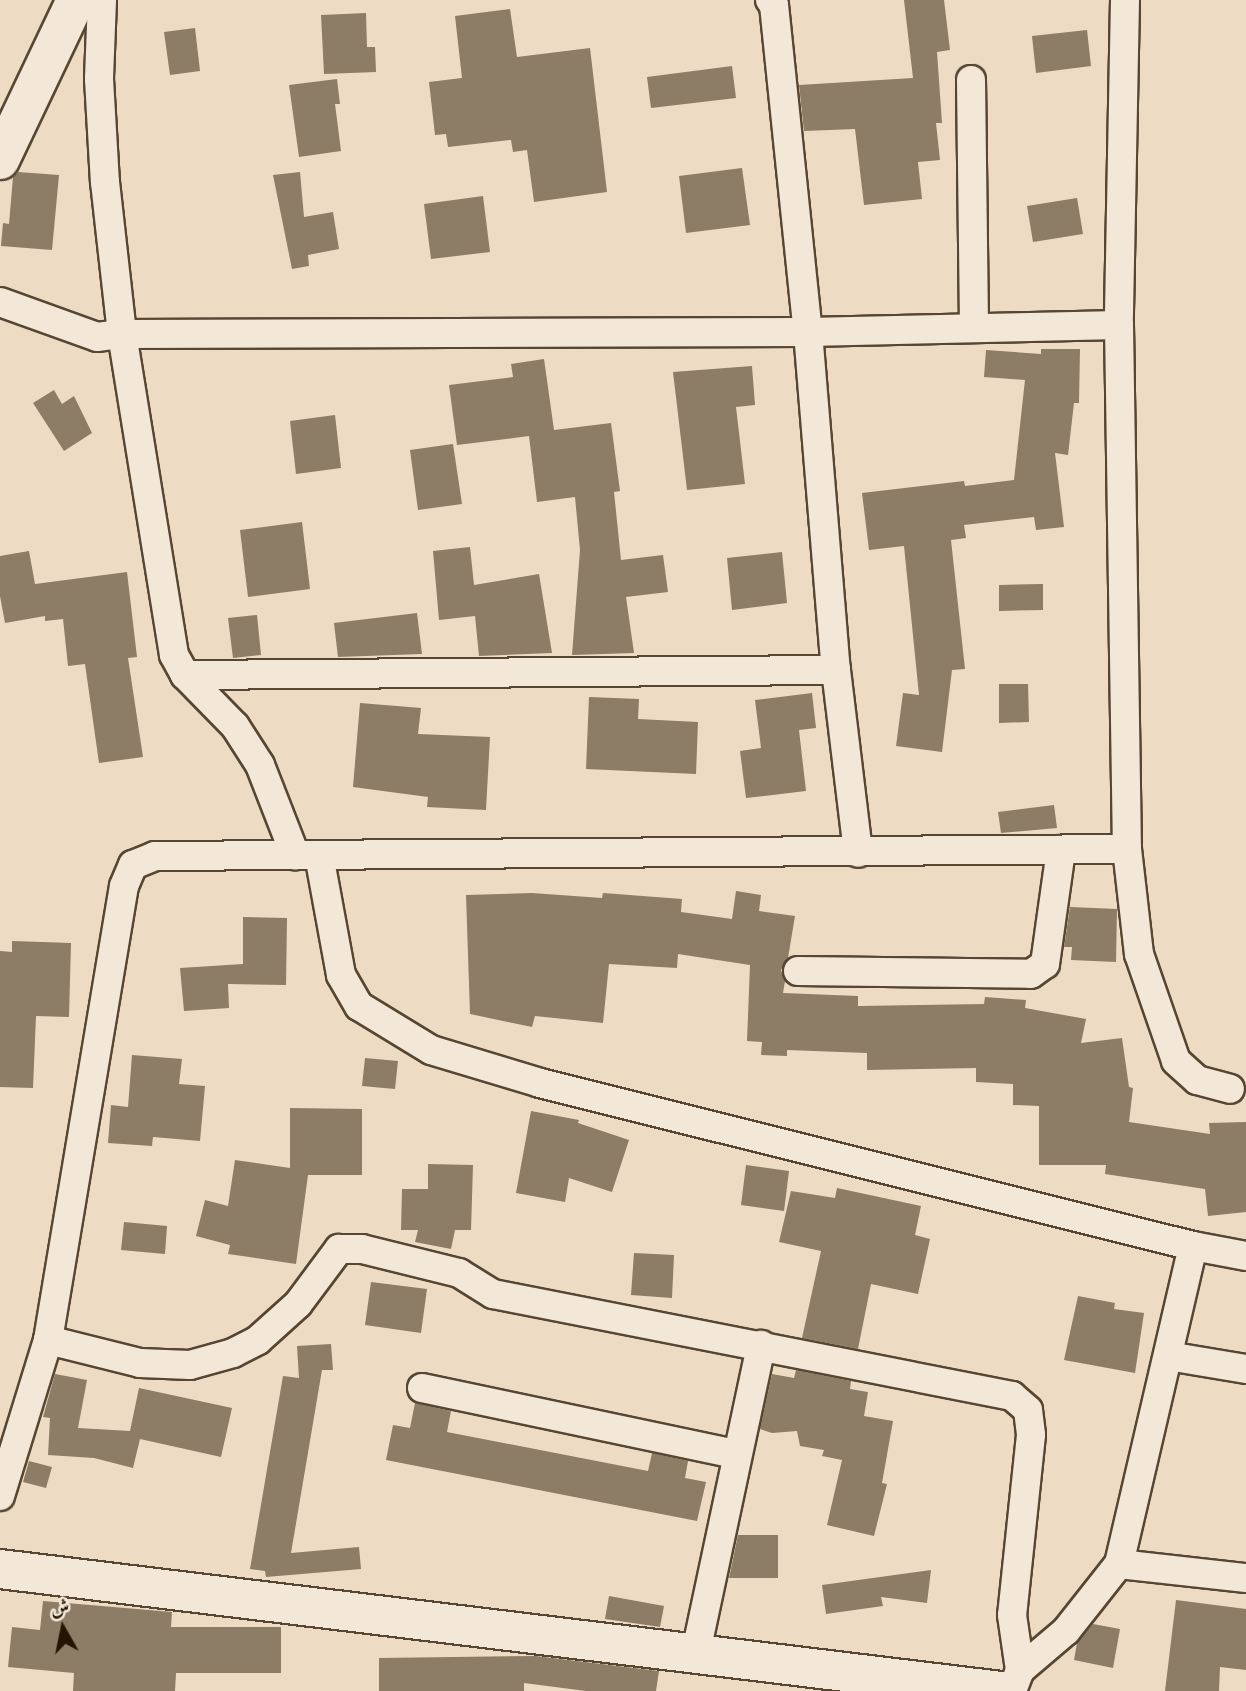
<!DOCTYPE html>
<html>
<head>
<meta charset="utf-8">
<style>
  body { margin:0 }
  #map { position:relative; width:1246px; height:1691px; overflow:hidden; background:#eddcc3; font-family:"IM FELL Great Primer",Amiri,serif }
  div>[style] { position:absolute }
  .building>* { inset:0; background:#8d7c66 }
  .roads { filter:drop-shadow(2px 0 #564632) drop-shadow(-2px 0 #564632) drop-shadow(0 2px #564632) drop-shadow(0 -2px #564632) }
  .street>* { height:28px; margin:-14px; padding:0 14px; transform-origin:14px; border-radius:14px; background:#f3e8d8 }
  .secondary>* { height:38px; margin:-19px; padding:0 19px; transform-origin:19px; border-radius:19px; background:#f3e8d8 }
  span { translate:-50% -50%; white-space:nowrap; text-align:center; line-height:1.15; -webkit-text-stroke:7px #f3e8d8; paint-order:stroke }
  .north { position:absolute; left:28px; top:1593px; width:70px; height:70px; -webkit-text-stroke:5px #f3e8d8; paint-order:stroke; rotate:351deg; font-size:19px; font-weight:700; line-height:28px; text-align:center; color:#241402 }
  .north::after { content:''; display:block; margin:auto; width:24px; height:32px; background:#241402; clip-path:polygon(50% 0,100% 100%,50% 72%,0 100%) }
</style>
</head>
<body>
<div id="map">
  <div class="building">
    <i style="clip-path:polygon(904px 0,944px 0,950px 50px,937px 52px,942px 123px,936px 123px,940px 160px,918px 162px,922px 199px,864px 205px,855px 129px,804px 131px,799px 85px,913px 78px)"></i>
    <i style="clip-path:polygon(510px 9px,517px 57px,590px 48px,607px 192px,534px 202px,527px 150px,513px 152px,511px 140px,448px 147px,446px 134px,435px 135px,429px 82px,462px 78px,455px 16px)"></i>
    <i style="clip-path:polygon(366px 13px,367px 47px,375px 47px,376px 72px,324px 74px,321px 15px)"></i>
    <i style="clip-path:polygon(195px 28px,200px 71px,170px 75px,164px 32px)"></i>
    <i style="clip-path:polygon(1087px 30px,1091px 66px,1036px 73px,1032px 36px)"></i>
    <i style="clip-path:polygon(732px 66px,736px 98px,651px 108px,647px 77px)"></i>
    <i style="clip-path:polygon(337px 79px,340px 104px,335px 104px,341px 151px,299px 157px,289px 85px)"></i>
    <i style="clip-path:polygon(742px 168px,750px 225px,686px 233px,679px 176px)"></i>
    <i style="clip-path:polygon(18px 172px,59px 175px,52px 250px,1px 246px,3px 223px,9px 224px,13px 177px)"></i>
    <i style="clip-path:polygon(300px 172px,304px 217px,333px 212px,339px 249px,308px 255px,309px 266px,292px 269px,273px 175px)"></i>
    <i style="clip-path:polygon(483px 196px,490px 252px,431px 259px,424px 204px)"></i>
    <i style="clip-path:polygon(1077px 198px,1083px 234px,1033px 242px,1027px 206px)"></i>
    <i style="clip-path:polygon(1041px 349px,1080px 349px,1079px 403px,1074px 403px,1068px 455px,1055px 453px,1064px 527px,1036px 530px,1034px 517px,964px 525px,966px 538px,951px 540px,965px 669px,952px 670px,942px 752px,896px 746px,903px 693px,919px 695px,904px 546px,869px 550px,862px 493px,964px 481px,965px 486px,1014px 480px,1025px 380px,984px 377px,986px 350px,1041px 354px)"></i>
    <i style="clip-path:polygon(544px 359px,554px 430px,611px 423px,620px 491px,614px 492px,621px 560px,663px 555px,668px 592px,626px 597px,634px 653px,572px 655px,580px 550px,575px 497px,537px 502px,529px 436px,457px 445px,449px 385px,513px 377px,511px 364px)"></i>
    <i style="clip-path:polygon(752px 366px,755px 405px,736px 407px,745px 484px,687px 490px,673px 372px)"></i>
    <i style="clip-path:polygon(54px 390px,62px 404px,74px 396px,92px 433px,64px 451px,33px 403px)"></i>
    <i style="clip-path:polygon(335px 415px,341px 468px,296px 474px,290px 421px)"></i>
    <i style="clip-path:polygon(453px 444px,462px 504px,418px 510px,410px 450px)"></i>
    <i style="clip-path:polygon(302px 522px,310px 589px,248px 597px,240px 530px)"></i>
    <i style="clip-path:polygon(470px 547px,474px 585px,539px 574px,552px 653px,479px 656px,475px 616px,439px 620px,433px 551px)"></i>
    <i style="clip-path:polygon(29px 551px,35px 584px,127px 572px,137px 657px,128px 658px,143px 757px,99px 763px,85px 664px,68px 666px,63px 619px,45px 621px,45px 616px,5px 623px,0 596px,0 556px)"></i>
    <i style="clip-path:polygon(782px 552px,787px 603px,732px 610px,727px 558px)"></i>
    <i style="clip-path:polygon(1043px 584px,1043px 610px,999px 611px,999px 585px)"></i>
    <i style="clip-path:polygon(417px 613px,422px 654px,338px 657px,334px 623px)"></i>
    <i style="clip-path:polygon(257px 615px,261px 655px,233px 658px,228px 618px)"></i>
    <i style="clip-path:polygon(999px 684px,1028px 684px,1029px 722px,999px 723px)"></i>
    <i style="clip-path:polygon(812px 693px,816px 728px,799px 730px,806px 791px,746px 798px,740px 751px,761px 748px,755px 700px)"></i>
    <i style="clip-path:polygon(589px 697px,639px 699px,638px 719px,698px 722px,696px 774px,586px 769px)"></i>
    <i style="clip-path:polygon(360px 703px,421px 708px,418px 734px,490px 737px,486px 810px,427px 807px,428px 797px,353px 787px)"></i>
    <i style="clip-path:polygon(1054px 805px,1057px 828px,1001px 833px,998px 812px)"></i>
    <i style="clip-path:polygon(736px 891px,761px 895px,759px 911px,795px 916px,788px 958px,781px 970px,785px 981px,783px 993px,858px 996px,858px 1006px,984px 1004px,985px 997px,1026px 1000px,1025px 1008px,1086px 1019px,1081px 1043px,1122px 1038px,1129px 1087px,1133px 1088px,1129px 1122px,1210px 1134px,1209px 1123px,1246px 1122px,1246px 1212px,1208px 1216px,1205px 1189px,1105px 1174px,1106px 1165px,1039px 1165px,1039px 1106px,1013px 1105px,1013px 1084px,976px 1082px,976px 1068px,867px 1070px,867px 1053px,787px 1050px,787px 1056px,761px 1055px,762px 1042px,747px 1041px,750px 965px,678px 954px,677px 968px,609px 964px,603px 1023px,535px 1016px,532px 1027px,470px 1014px,466px 895px,532px 893px,602px 898px,603px 893px,682px 899px,681px 912px,732px 919px)"></i>
    <i style="clip-path:polygon(1070px 907px,1117px 909px,1116px 962px,1071px 960px,1072px 947px,1064px 947px)"></i>
    <i style="clip-path:polygon(243px 917px,287px 918px,286px 985px,228px 984px,229px 1008px,184px 1011px,180px 968px,243px 964px)"></i>
    <i style="clip-path:polygon(12px 941px,71px 943px,69px 1017px,36px 1016px,33px 1088px,0 1087px,0 951px,12px 952px)"></i>
    <i style="clip-path:polygon(132px 1055px,182px 1059px,179px 1084px,205px 1086px,200px 1141px,153px 1137px,152px 1146px,108px 1143px,111px 1105px,128px 1107px)"></i>
    <i style="clip-path:polygon(365px 1058px,398px 1061px,395px 1089px,362px 1086px)"></i>
    <i style="clip-path:polygon(290px 1108px,362px 1109px,362px 1175px,308px 1175px,296px 1264px,228px 1254px,230px 1245px,196px 1236px,205px 1200px,228px 1206px,235px 1160px,290px 1168px)"></i>
    <i style="clip-path:polygon(531px 1111px,579px 1120px,578px 1123px,629px 1140px,612px 1192px,569px 1178px,565px 1202px,516px 1193px)"></i>
    <i style="clip-path:polygon(428px 1164px,473px 1165px,471px 1230px,455px 1230px,451px 1249px,415px 1242px,418px 1230px,401px 1230px,402px 1189px,428px 1189px)"></i>
    <i style="clip-path:polygon(746px 1165px,789px 1171px,784px 1211px,741px 1205px)"></i>
    <i style="clip-path:polygon(837px 1188px,921px 1206px,915px 1235px,930px 1239px,918px 1294px,871px 1284px,858px 1349px,802px 1338px,821px 1251px,779px 1242px,791px 1191px,835px 1198px)"></i>
    <i style="clip-path:polygon(124px 1222px,167px 1226px,165px 1254px,121px 1250px)"></i>
    <i style="clip-path:polygon(634px 1253px,674px 1255px,672px 1298px,631px 1295px)"></i>
    <i style="clip-path:polygon(371px 1282px,427px 1289px,421px 1333px,365px 1325px)"></i>
    <i style="clip-path:polygon(1078px 1296px,1115px 1303px,1114px 1309px,1144px 1313px,1135px 1373px,1064px 1360px)"></i>
    <i style="clip-path:polygon(331px 1344px,333px 1370px,322px 1370px,291px 1553px,359px 1547px,361px 1569px,266px 1577px,265px 1571px,250px 1569px,283px 1376px,299px 1378px,297px 1346px)"></i>
    <i style="clip-path:polygon(796px 1370px,851px 1381px,850px 1389px,868px 1392px,864px 1416px,893px 1421px,882px 1483px,887px 1484px,874px 1536px,827px 1525px,842px 1460px,822px 1456px,824px 1450px,800px 1446px,797px 1431px,772px 1433px,760px 1429px,772px 1374px,794px 1378px)"></i>
    <i style="clip-path:polygon(55px 1374px,87px 1380px,78px 1428px,130px 1431px,139px 1388px,232px 1408px,221px 1457px,140px 1439px,133px 1468px,94px 1458px,48px 1455px,50px 1418px,43px 1417px)"></i>
    <i style="clip-path:polygon(415px 1403px,451px 1411px,447px 1432px,648px 1471px,652px 1453px,688px 1461px,685px 1478px,706px 1482px,697px 1521px,386px 1460px,393px 1425px,410px 1428px)"></i>
    <i style="clip-path:polygon(29px 1461px,52px 1467px,46px 1488px,23px 1482px)"></i>
    <i style="clip-path:polygon(738px 1535px,778px 1535px,778px 1578px,729px 1578px)"></i>
    <i style="clip-path:polygon(931px 1570px,927px 1603px,881px 1597px,883px 1606px,826px 1614px,822px 1585px)"></i>
    <i style="clip-path:polygon(609px 1596px,664px 1606px,660px 1627px,605px 1619px)"></i>
    <i style="clip-path:polygon(1176px 1600px,1246px 1609px,1246px 1670px,1220px 1667px,1219px 1691px,1165px 1691px)"></i>
    <i style="clip-path:polygon(43px 1601px,172px 1612px,171px 1627px,281px 1627px,281px 1673px,176px 1673px,175px 1691px,73px 1691px,74px 1673px,8px 1667px,12px 1627px,40px 1630px)"></i>
    <i style="clip-path:polygon(1093px 1624px,1120px 1629px,1113px 1668px,1074px 1660px,1077px 1643px)"></i>
    <i style="clip-path:polygon(536px 1656px,659px 1671px,656px 1691px,586px 1691px,524px 1683px,524px 1691px,379px 1691px,379px 1658px)"></i>
  </div>
  <div class="roads">
    <div class="street">
      <i style="left:102px;top:0;width:79px;rotate:92.2deg"></i>
      <i style="left:99px;top:79px;width:103px;rotate:86.7deg"></i>
      <i style="left:105px;top:182px;width:153px;rotate:83.6deg"></i>
      <i style="left:122px;top:334px;width:325px;rotate:80.8deg"></i>
      <i style="left:174px;top:655px;width:23px;rotate:61deg"></i>
      <i style="left:185px;top:675px;width:71px;rotate:45.6deg"></i>
      <i style="left:235px;top:726px;width:46px;rotate:57.3deg"></i>
      <i style="left:260px;top:765px;width:97px;rotate:68.7deg"></i>
      <i style="left:770px;top:0;width:6px;rotate:51deg"></i>
      <i style="left:774px;top:5px;width:329px;rotate:84.1deg"></i>
      <i style="left:808px;top:332px;width:339px;rotate:85.3deg"></i>
      <i style="left:836px;top:670px;width:184px;rotate:83.1deg"></i>
      <i style="left:1125px;top:0;width:325px;rotate:91.1deg"></i>
      <i style="left:1119px;top:325px;width:524px;rotate:89.13deg"></i>
      <i style="left:1127px;top:849px;width:106px;rotate:83.5deg"></i>
      <i style="left:1139px;top:954px;width:113px;rotate:70.9deg"></i>
      <i style="left:1176px;top:1061px;width:28px;rotate:42deg"></i>
      <i style="left:1197px;top:1080px;width:34px;rotate:15deg"></i>
      <i style="left:971px;top:80px;width:247px;rotate:89.3deg"></i>
      <i style="left:0;top:302px;width:103px;rotate:19.8deg"></i>
      <i style="left:97px;top:337px;width:25px;rotate:-7deg"></i>
      <i style="left:122px;top:334px;width:686px;rotate:-0.17deg"></i>
      <i style="left:808px;top:332px;width:311px;rotate:-1.3deg"></i>
      <i style="left:185px;top:675px;width:651px;rotate:-0.44deg"></i>
      <i style="left:319px;top:855px;width:122px;rotate:79.6deg"></i>
      <i style="left:341px;top:975px;width:36px;rotate:60deg"></i>
      <i style="left:359px;top:1006px;width:84px;rotate:31.4deg"></i>
      <i style="left:431px;top:1050px;width:114px;rotate:16.8deg"></i>
      <i style="left:540px;top:1083px;width:673px;rotate:14.02deg"></i>
      <i style="left:1193px;top:1246px;width:54px;rotate:10.7deg"></i>
      <i style="left:798px;top:971px;width:233px;rotate:0.7deg"></i>
      <i style="left:1031px;top:974px;width:17px;rotate:-36deg"></i>
      <i style="left:1045px;top:964px;width:115px;rotate:-82deg"></i>
      <i style="left:48px;top:1340px;width:95px;rotate:14deg"></i>
      <i style="left:140px;top:1363px;width:50px;rotate:2.3deg"></i>
      <i style="left:190px;top:1365px;width:45px;rotate:-15.6deg"></i>
      <i style="left:233px;top:1353px;width:28px;rotate:-27deg"></i>
      <i style="left:258px;top:1340px;width:54px;rotate:-42deg"></i>
      <i style="left:298px;top:1304px;width:69px;rotate:-53.3deg"></i>
      <i style="left:339px;top:1249px;width:23px"></i>
      <i style="left:362px;top:1249px;width:100px;rotate:13.9deg"></i>
      <i style="left:459px;top:1273px;width:40px;rotate:32deg"></i>
      <i style="left:493px;top:1294px;width:529px;rotate:11.12deg"></i>
      <i style="left:1012px;top:1396px;width:21px;rotate:41deg"></i>
      <i style="left:1028px;top:1410px;width:25px;rotate:83deg"></i>
      <i style="left:1031px;top:1435px;width:181px;rotate:96deg"></i>
      <i style="left:1012px;top:1615px;width:56px;rotate:81.7deg"></i>
      <i style="left:1020px;top:1670px;width:22px;rotate:111deg"></i>
      <i style="left:1168px;top:1356px;width:79px;rotate:9.5deg"></i>
      <i style="left:422px;top:1388px;width:320px;rotate:11.9deg"></i>
      <i style="left:0;top:1496px;width:163px;rotate:-72.9deg"></i>
      <i style="left:48px;top:1340px;width:460px;rotate:-80.5deg"></i>
      <i style="left:124px;top:886px;width:23px;rotate:-67deg"></i>
      <i style="left:133px;top:865px;width:24px;rotate:-22deg"></i>
      <i style="left:155px;top:856px;width:972px;rotate:-0.41deg"></i>
      <i style="left:1119px;top:1564px;width:128px;rotate:6.3deg"></i>
      <i style="left:696px;top:1652px;width:314px;rotate:-78deg"></i>
      <i style="left:1020px;top:1670px;width:60px;rotate:-40.3deg"></i>
      <i style="left:1066px;top:1631px;width:85px;rotate:-51.7deg"></i>
      <i style="left:1119px;top:1564px;width:326px;rotate:-76.9deg"></i>
    </div>
    <div class="secondary">
      <i style="left:0;top:160px;width:177px;rotate:-64.6deg"></i>
      <i style="left:0;top:1569px;width:1008px;rotate:6.95deg"></i>
    </div>
  </div>
  <div class="north">ش</div>
</div>
</body>
</html>
